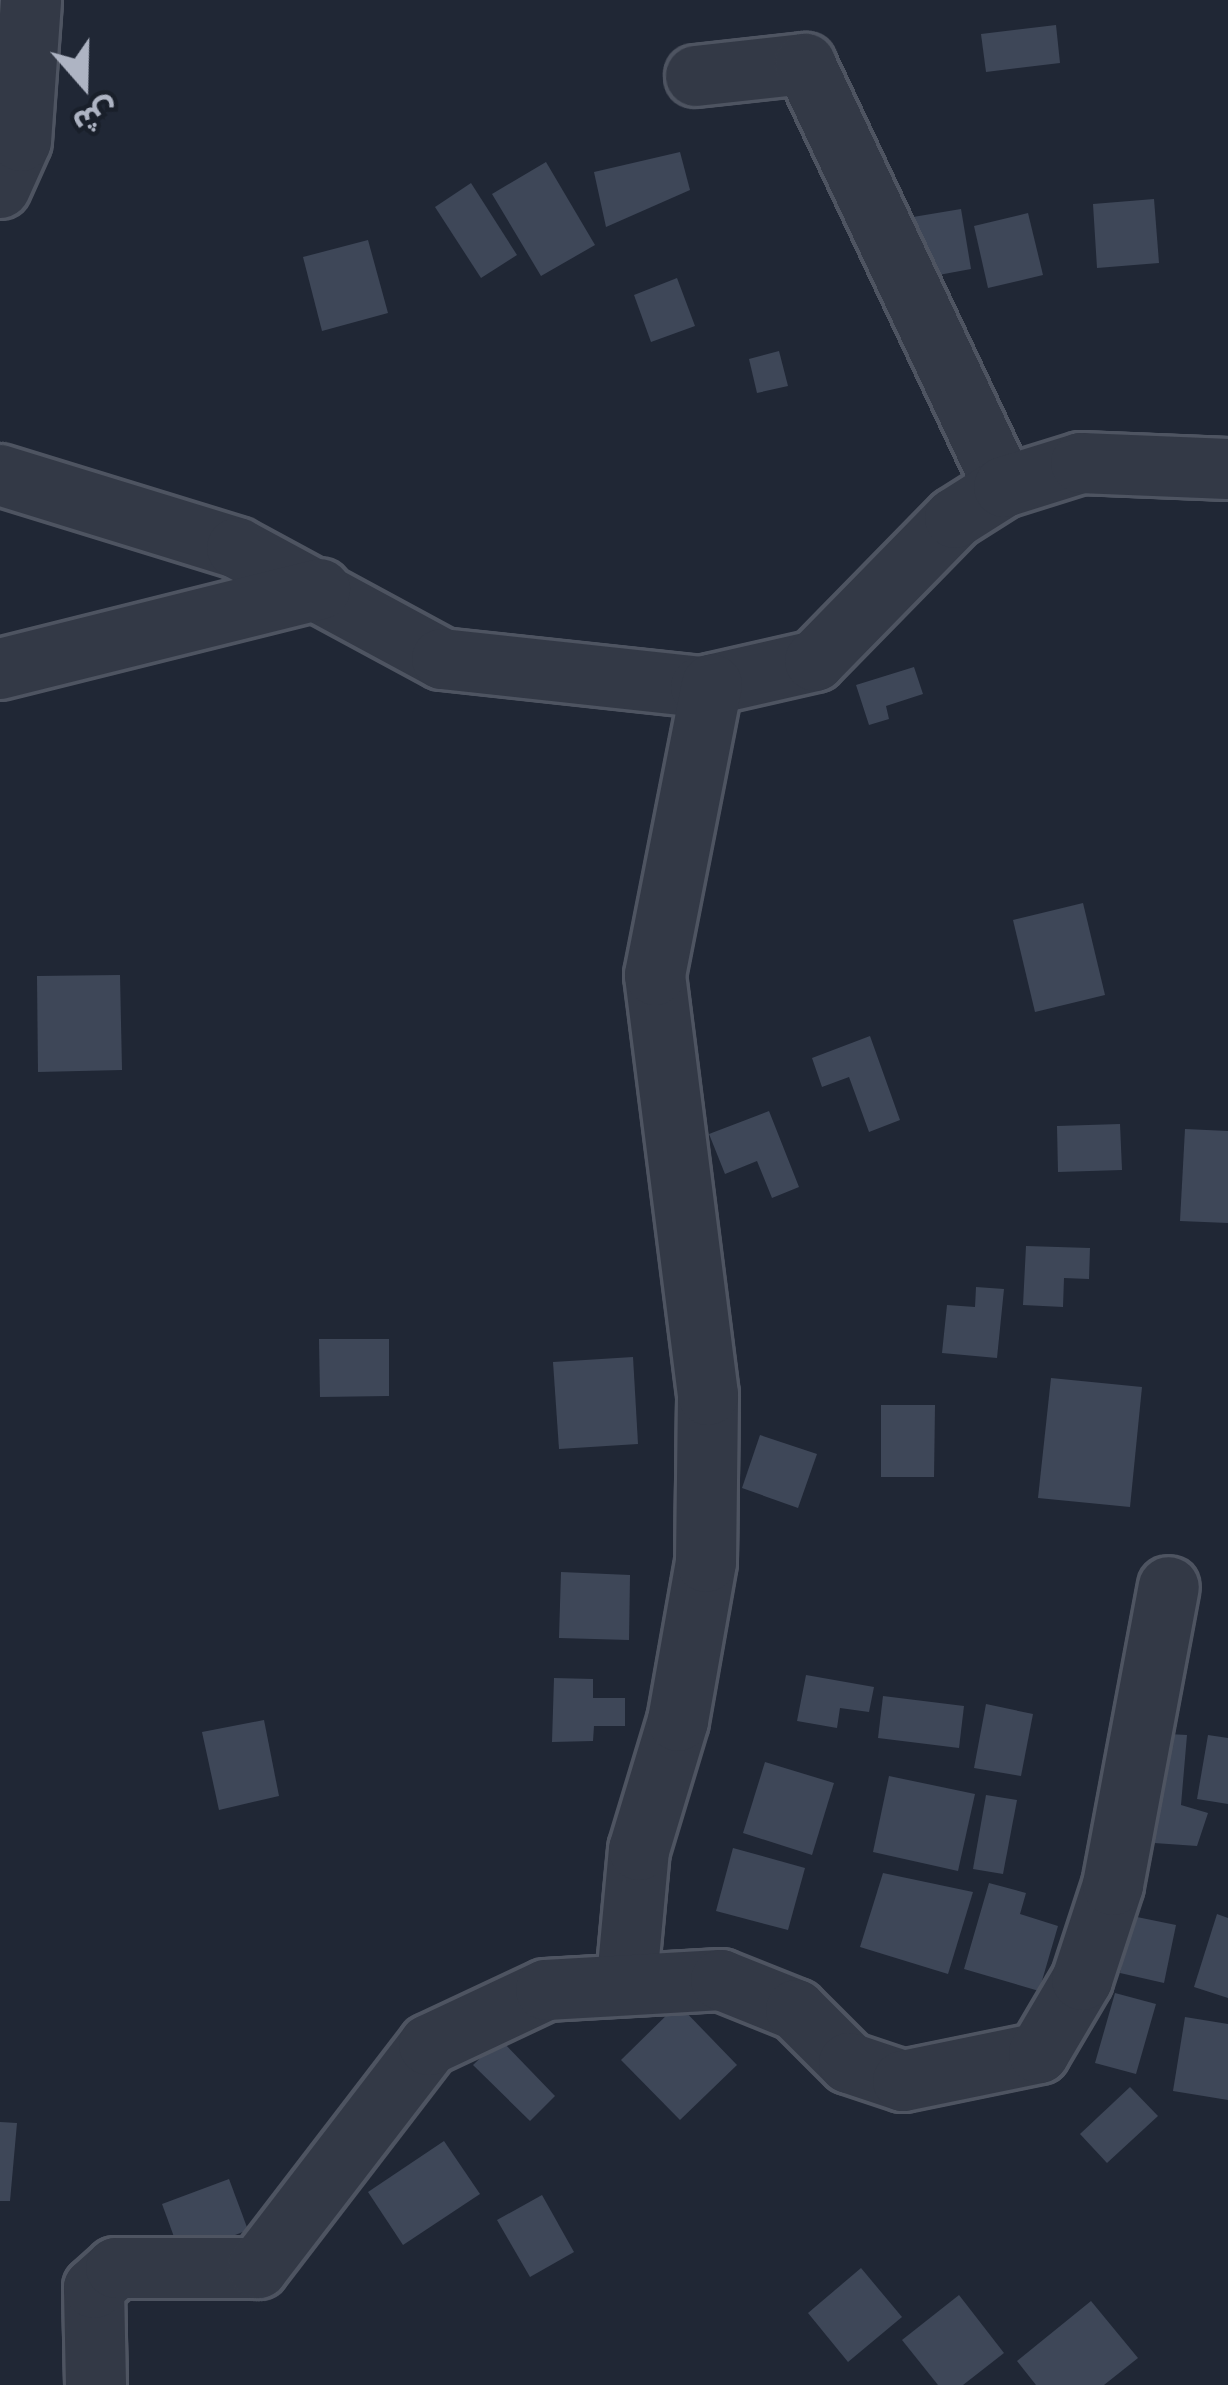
<!DOCTYPE html>
<html>
<head>
<meta charset="utf-8">
<style>
  body { margin:0 }
  #map { position:relative; width:1228px; height:2385px; overflow:hidden; background:#202735; font-family:"PT Sans Narrow","Noto Sans Arabic",sans-serif }
  div>[style] { position:absolute }
  .building>* { inset:0; background:#3e4758 }
  .roads { filter:drop-shadow(3px 0 #4e5461) drop-shadow(-3px 0 #4e5461) drop-shadow(0 3px #4e5461) drop-shadow(0 -3px #4e5461) }
  .street>* { height:60px; margin:-30px; padding:0 30px; transform-origin:30px; border-radius:30px; background:#333946 }
  span { translate:-50% -50%; white-space:nowrap; text-align:center; line-height:1.15; -webkit-text-stroke:9px #191f2a; paint-order:stroke }
  .north { position:absolute; left:24px; top:24px; width:120px; height:120px; -webkit-text-stroke:9px #191f2a; paint-order:stroke; rotate:160deg; font-size:33px; font-weight:700; line-height:48px; text-align:center; color:#aeb4c3 }
  .north::after { content:''; display:block; margin:auto; width:42px; height:54px; background:#aeb4c3; clip-path:polygon(50% 0,100% 100%,50% 72%,0 100%) }
</style>
</head>
<body>
<div id="map">
  <div class="building">
    <i style="clip-path:polygon(1056px 25px,1060px 63px,986px 72px,981px 34px)"></i>
    <i style="clip-path:polygon(680px 152px,690px 190px,606px 227px,594px 172px)"></i>
    <i style="clip-path:polygon(546px 162px,595px 245px,541px 276px,492px 194px)"></i>
    <i style="clip-path:polygon(471px 183px,517px 255px,481px 278px,435px 207px)"></i>
    <i style="clip-path:polygon(1154px 199px,1159px 263px,1097px 268px,1093px 204px)"></i>
    <i style="clip-path:polygon(961px 209px,971px 269px,917px 279px,907px 218px)"></i>
    <i style="clip-path:polygon(1028px 213px,1043px 275px,988px 288px,974px 226px)"></i>
    <i style="clip-path:polygon(368px 240px,388px 313px,322px 331px,303px 257px)"></i>
    <i style="clip-path:polygon(677px 278px,695px 326px,651px 342px,634px 295px)"></i>
    <i style="clip-path:polygon(779px 351px,788px 386px,757px 393px,749px 359px)"></i>
    <i style="clip-path:polygon(914px 667px,923px 694px,886px 706px,889px 719px,869px 725px,856px 685px)"></i>
    <i style="clip-path:polygon(1083px 903px,1105px 995px,1035px 1012px,1013px 920px)"></i>
    <i style="clip-path:polygon(120px 975px,122px 1070px,38px 1072px,37px 976px)"></i>
    <i style="clip-path:polygon(870px 1036px,900px 1120px,869px 1132px,849px 1077px,822px 1087px,812px 1058px)"></i>
    <i style="clip-path:polygon(769px 1111px,799px 1187px,772px 1198px,757px 1161px,725px 1174px,709px 1134px)"></i>
    <i style="clip-path:polygon(1120px 1124px,1122px 1170px,1058px 1172px,1057px 1126px)"></i>
    <i style="clip-path:polygon(1185px 1129px,1228px 1131px,1228px 1223px,1180px 1221px)"></i>
    <i style="clip-path:polygon(1026px 1246px,1090px 1248px,1089px 1279px,1064px 1278px,1063px 1307px,1023px 1305px)"></i>
    <i style="clip-path:polygon(976px 1287px,1004px 1289px,997px 1358px,942px 1353px,947px 1305px,975px 1307px)"></i>
    <i style="clip-path:polygon(319px 1339px,389px 1339px,389px 1396px,320px 1397px)"></i>
    <i style="clip-path:polygon(633px 1357px,638px 1444px,559px 1449px,553px 1362px)"></i>
    <i style="clip-path:polygon(1051px 1378px,1142px 1387px,1130px 1507px,1038px 1498px)"></i>
    <i style="clip-path:polygon(881px 1405px,935px 1405px,934px 1477px,881px 1477px)"></i>
    <i style="clip-path:polygon(760px 1435px,817px 1454px,798px 1508px,742px 1488px)"></i>
    <i style="clip-path:polygon(561px 1572px,630px 1575px,629px 1640px,559px 1638px)"></i>
    <i style="clip-path:polygon(806px 1675px,874px 1687px,869px 1712px,840px 1708px,837px 1728px,797px 1721px)"></i>
    <i style="clip-path:polygon(554px 1678px,593px 1679px,593px 1698px,625px 1698px,625px 1726px,594px 1726px,593px 1741px,552px 1742px)"></i>
    <i style="clip-path:polygon(883px 1696px,964px 1706px,959px 1748px,878px 1738px)"></i>
    <i style="clip-path:polygon(986px 1704px,1033px 1714px,1021px 1776px,974px 1768px)"></i>
    <i style="clip-path:polygon(264px 1720px,279px 1796px,219px 1810px,202px 1732px)"></i>
    <i style="clip-path:polygon(1150px 1733px,1187px 1735px,1181px 1805px,1208px 1813px,1197px 1846px,1140px 1842px)"></i>
    <i style="clip-path:polygon(1208px 1735px,1228px 1738px,1228px 1804px,1197px 1799px)"></i>
    <i style="clip-path:polygon(765px 1762px,834px 1783px,812px 1855px,743px 1833px)"></i>
    <i style="clip-path:polygon(889px 1776px,975px 1794px,958px 1871px,873px 1852px)"></i>
    <i style="clip-path:polygon(986px 1795px,1017px 1800px,1003px 1874px,973px 1869px)"></i>
    <i style="clip-path:polygon(733px 1848px,805px 1868px,788px 1930px,716px 1911px)"></i>
    <i style="clip-path:polygon(883px 1873px,973px 1892px,948px 1974px,860px 1947px)"></i>
    <i style="clip-path:polygon(989px 1883px,1026px 1893px,1020px 1914px,1058px 1926px,1039px 1991px,964px 1969px)"></i>
    <i style="clip-path:polygon(1217px 1914px,1228px 1918px,1228px 1998px,1194px 1987px)"></i>
    <i style="clip-path:polygon(1132px 1916px,1176px 1925px,1164px 1983px,1120px 1973px)"></i>
    <i style="clip-path:polygon(1115px 1993px,1156px 2004px,1136px 2074px,1095px 2063px)"></i>
    <i style="clip-path:polygon(678px 2004px,737px 2065px,680px 2120px,621px 2060px)"></i>
    <i style="clip-path:polygon(1185px 2017px,1228px 2024px,1228px 2100px,1173px 2091px)"></i>
    <i style="clip-path:polygon(500px 2039px,555px 2096px,530px 2121px,473px 2065px)"></i>
    <i style="clip-path:polygon(1130px 2087px,1158px 2116px,1107px 2163px,1080px 2134px)"></i>
    <i style="clip-path:polygon(0 2122px,17px 2123px,10px 2201px,0 2201px)"></i>
    <i style="clip-path:polygon(444px 2141px,480px 2194px,403px 2245px,368px 2192px)"></i>
    <i style="clip-path:polygon(229px 2179px,248px 2230px,181px 2256px,162px 2204px)"></i>
    <i style="clip-path:polygon(542px 2195px,574px 2252px,530px 2277px,497px 2220px)"></i>
    <i style="clip-path:polygon(861px 2268px,902px 2317px,848px 2362px,808px 2313px)"></i>
    <i style="clip-path:polygon(959px 2295px,1004px 2353px,963px 2385px,938px 2385px,902px 2340px)"></i>
    <i style="clip-path:polygon(1091px 2301px,1138px 2358px,1104px 2385px,1036px 2385px,1017px 2361px)"></i>
  </div>
  <div class="roads">
    <div class="street">
      <i style="left:696px;top:76px;width:110px;rotate:-6.3deg"></i>
      <i style="left:805px;top:64px;width:467px;rotate:64.8deg"></i>
      <i style="left:0;top:188px;width:51px;rotate:-65.9deg"></i>
      <i style="left:21px;top:141px;width:141px;rotate:-85.9deg"></i>
      <i style="left:0;top:475px;width:248px;rotate:17.1deg"></i>
      <i style="left:237px;top:548px;width:233px;rotate:28.4deg"></i>
      <i style="left:442px;top:659px;width:261px;rotate:6.2deg"></i>
      <i style="left:701px;top:687px;width:117px;rotate:-12.8deg"></i>
      <i style="left:815px;top:661px;width:200px;rotate:-45.6deg"></i>
      <i style="left:955px;top:518px;width:58px;rotate:-32.3deg"></i>
      <i style="left:1004px;top:487px;width:81px;rotate:-17.3deg"></i>
      <i style="left:1081px;top:463px;width:147px;rotate:2.3deg"></i>
      <i style="left:0;top:669px;width:330px;rotate:-14deg"></i>
      <i style="left:627px;top:1979px;width:130px;rotate:-84.7deg"></i>
      <i style="left:639px;top:1850px;width:135px;rotate:-73.2deg"></i>
      <i style="left:678px;top:1721px;width:161px;rotate:-80deg"></i>
      <i style="left:706px;top:1562px;width:167px;rotate:-89.3deg"></i>
      <i style="left:708px;top:1395px;width:423px;rotate:-97.2deg"></i>
      <i style="left:655px;top:975px;width:296px;rotate:-78.9deg"></i>
      <i style="left:96px;top:2385px;width:97px;rotate:-91.2deg"></i>
      <i style="left:94px;top:2288px;width:30px;rotate:-42deg"></i>
      <i style="left:116px;top:2268px;width:142px"></i>
      <i style="left:258px;top:2268px;width:281px;rotate:-52.5deg"></i>
      <i style="left:429px;top:2045px;width:129px;rotate:-25.2deg"></i>
      <i style="left:546px;top:1990px;width:175px;rotate:-3.3deg"></i>
      <i style="left:721px;top:1980px;width:81px;rotate:21.8deg"></i>
      <i style="left:796px;top:2010px;width:75px;rotate:45deg"></i>
      <i style="left:849px;top:2063px;width:57px;rotate:18.4deg"></i>
      <i style="left:903px;top:2081px;width:139px;rotate:-11.6deg"></i>
      <i style="left:1039px;top:2053px;width:85px;rotate:-59.5deg"></i>
      <i style="left:1082px;top:1980px;width:100px;rotate:-71.9deg"></i>
      <i style="left:1113px;top:1885px;width:303px;rotate:-79.4deg"></i>
    </div>
  </div>
  <div class="north">ش</div>
</div>
</body>
</html>
